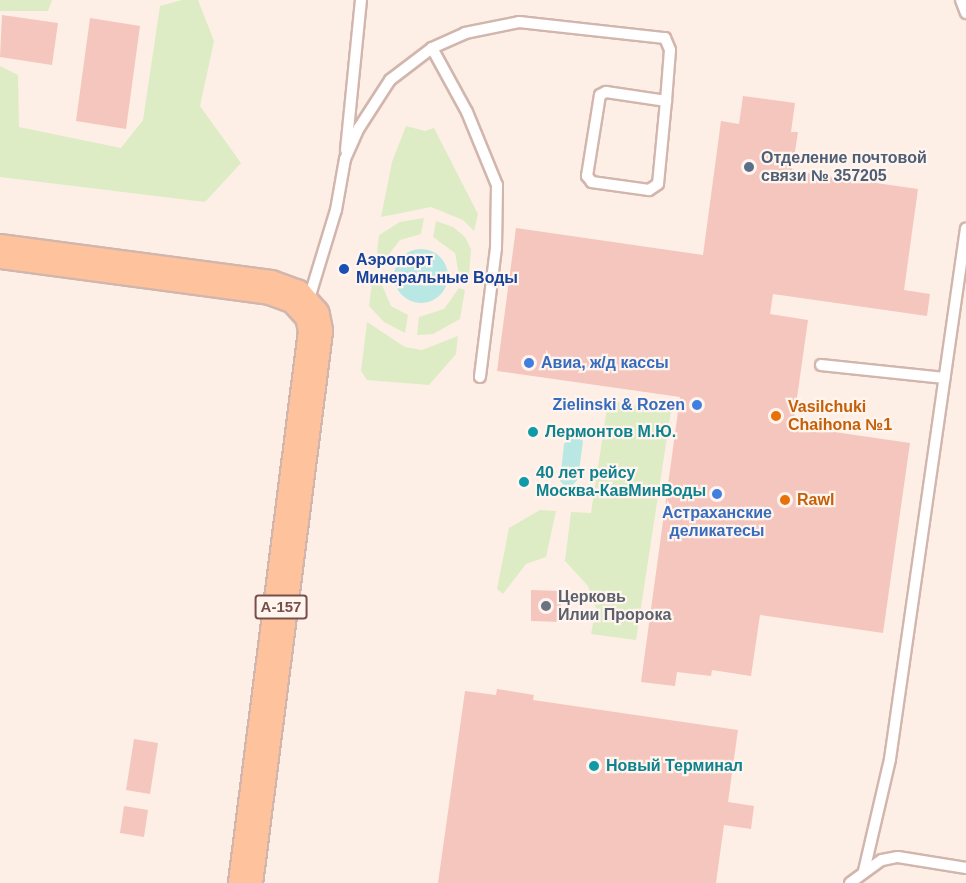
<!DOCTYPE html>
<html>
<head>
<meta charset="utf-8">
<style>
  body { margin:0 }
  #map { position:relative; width:966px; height:883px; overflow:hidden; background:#fdefe6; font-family:Helvetica,sans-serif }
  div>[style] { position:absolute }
  .green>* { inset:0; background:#ddecc4 }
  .water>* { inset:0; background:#b9e8e4 }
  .round { border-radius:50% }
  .building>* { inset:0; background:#f4c6bd }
  .roads { filter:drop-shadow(2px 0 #d2b6ae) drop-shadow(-2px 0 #d2b6ae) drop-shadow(0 2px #d2b6ae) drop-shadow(0 -2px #d2b6ae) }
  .service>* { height:10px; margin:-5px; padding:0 5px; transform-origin:5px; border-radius:5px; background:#fff }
  .primary>* { height:33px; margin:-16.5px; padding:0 16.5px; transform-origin:16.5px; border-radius:16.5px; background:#fec39c }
  .dots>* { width:16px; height:16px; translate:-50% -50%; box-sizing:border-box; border:3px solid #fff4ee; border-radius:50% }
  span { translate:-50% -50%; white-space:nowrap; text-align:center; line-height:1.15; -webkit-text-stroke:4.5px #fff4ee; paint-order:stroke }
  .shield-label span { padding:2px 4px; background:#fff4ee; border:2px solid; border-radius:4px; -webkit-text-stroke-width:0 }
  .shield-label { font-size:15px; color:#784f49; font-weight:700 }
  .service-label { font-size:16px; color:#4e5e75; font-weight:700 }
  .left { translate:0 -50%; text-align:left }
  .transit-label { font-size:16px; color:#164399; font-weight:700 }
  .shop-label { font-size:16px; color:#366cbe; font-weight:700 }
  .right { translate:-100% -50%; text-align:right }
  .food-label { font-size:16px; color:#c56008; font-weight:700 }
  .culture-label { font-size:16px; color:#0d838f; font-weight:700 }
  .worship-label { font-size:16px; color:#5b616d; font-weight:700 }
</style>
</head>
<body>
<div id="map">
  <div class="green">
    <i style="clip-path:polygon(0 0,52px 0,48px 11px,0 11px)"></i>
    <i style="clip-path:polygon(182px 0,198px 0,214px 41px,200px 106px,241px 163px,205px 202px,0 177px,0 66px,18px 75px,19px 127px,121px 148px,143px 120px,160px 6px)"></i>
    <i style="clip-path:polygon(406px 126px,425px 131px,434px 128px,478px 214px,474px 231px,463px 220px,431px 207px,381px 217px,392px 162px)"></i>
    <i style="clip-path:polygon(424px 218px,421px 234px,400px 240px,383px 262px,376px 262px,379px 235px,400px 222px)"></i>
    <i style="clip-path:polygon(436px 221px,453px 227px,465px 237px,471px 249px,469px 276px,459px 275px,455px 253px,433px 237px)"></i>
    <i style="clip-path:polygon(373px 274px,378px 276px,391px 306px,408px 315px,405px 333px,384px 322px,369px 306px)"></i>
    <i style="clip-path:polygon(459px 288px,465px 290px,460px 319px,433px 334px,417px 335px,419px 317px,444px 309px)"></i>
    <i style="clip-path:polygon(367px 322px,405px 347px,422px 350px,458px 336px,456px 354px,429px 385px,367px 380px,361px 371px)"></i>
    <i style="clip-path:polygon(608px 401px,671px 411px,636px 640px,591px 634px,596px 608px,588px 586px,565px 561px,571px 512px,591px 513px)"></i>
    <i style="clip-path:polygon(540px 510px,556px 511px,546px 557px,526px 564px,503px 594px,497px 589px,509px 528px)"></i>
  </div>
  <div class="water">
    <i class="round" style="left:394px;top:249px;width:54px;height:54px"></i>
    <i style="clip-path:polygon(578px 437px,583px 441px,578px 479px,572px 486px,564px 485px,560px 481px,564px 444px,569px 438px)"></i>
  </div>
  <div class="building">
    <i style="clip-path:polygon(2px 15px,58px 23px,52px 65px,0 57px)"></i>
    <i style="clip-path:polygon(90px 18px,140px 26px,126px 129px,76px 121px)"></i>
    <i style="clip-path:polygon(743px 96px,795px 103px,791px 132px,798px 132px,792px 171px,918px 189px,904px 290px,930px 294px,927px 316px,773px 294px,770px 314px,808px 320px,793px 426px,910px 443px,883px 633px,760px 615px,751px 676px,712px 670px,711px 676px,677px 672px,675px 686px,641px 682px,680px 397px,497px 371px,516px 228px,703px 255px,721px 121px,739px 124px)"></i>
    <i style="clip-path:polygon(531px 590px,561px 591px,561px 622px,531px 621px)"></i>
    <i style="clip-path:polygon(497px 689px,534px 695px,533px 700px,738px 730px,728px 802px,754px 806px,751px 829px,724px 825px,716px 883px,438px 883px,465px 691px,496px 695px)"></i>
    <i style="clip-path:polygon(134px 739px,158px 743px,150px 794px,126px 790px)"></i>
    <i style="clip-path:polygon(124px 806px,148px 810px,144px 837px,120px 833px)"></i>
  </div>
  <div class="roads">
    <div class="service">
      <i style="left:961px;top:0;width:14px;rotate:69deg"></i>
      <i style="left:432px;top:48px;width:73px;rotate:61.3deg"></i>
      <i style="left:467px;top:112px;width:79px;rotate:67.7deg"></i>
      <i style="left:497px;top:185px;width:63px;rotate:90.9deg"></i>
      <i style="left:496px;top:248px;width:130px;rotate:97.1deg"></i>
      <i style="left:346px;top:150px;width:151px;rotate:-84.3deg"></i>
      <i style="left:308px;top:302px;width:96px;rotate:-73.1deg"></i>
      <i style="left:336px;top:210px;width:52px;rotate:-80deg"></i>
      <i style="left:345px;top:159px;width:34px;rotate:-66deg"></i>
      <i style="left:359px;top:128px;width:57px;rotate:-57.1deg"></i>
      <i style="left:390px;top:80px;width:53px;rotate:-37.3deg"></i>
      <i style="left:432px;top:48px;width:36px;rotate:-24deg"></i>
      <i style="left:465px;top:33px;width:55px;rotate:-11.5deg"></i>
      <i style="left:519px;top:22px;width:147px;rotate:6.3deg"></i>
      <i style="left:665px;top:38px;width:13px;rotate:67deg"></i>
      <i style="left:670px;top:50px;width:51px;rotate:94.5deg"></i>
      <i style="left:666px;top:101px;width:83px;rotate:95.5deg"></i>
      <i style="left:658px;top:184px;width:11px;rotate:146deg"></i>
      <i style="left:649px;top:190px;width:58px;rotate:-172deg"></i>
      <i style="left:592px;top:182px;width:8px;rotate:-130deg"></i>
      <i style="left:587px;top:176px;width:82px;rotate:-80.9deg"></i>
      <i style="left:600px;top:95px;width:7px;rotate:-27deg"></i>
      <i style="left:606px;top:92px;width:61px;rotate:8.5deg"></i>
      <i style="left:821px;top:365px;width:124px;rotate:6deg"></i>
      <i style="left:864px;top:871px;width:115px;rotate:-76.9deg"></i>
      <i style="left:890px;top:759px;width:536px;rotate:-81.85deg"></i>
      <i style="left:850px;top:883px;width:39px;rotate:-36deg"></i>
      <i style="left:882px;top:860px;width:16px;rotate:-11deg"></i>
      <i style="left:898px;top:857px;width:69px;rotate:9.2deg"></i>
    </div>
    <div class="primary">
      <i style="left:0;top:251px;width:272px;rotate:7.6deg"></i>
      <i style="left:270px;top:287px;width:27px;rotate:20deg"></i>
      <i style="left:295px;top:296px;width:25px;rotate:48deg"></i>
      <i style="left:312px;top:315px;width:16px;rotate:79deg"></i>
      <i style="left:315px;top:331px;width:556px;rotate:97.23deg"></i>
    </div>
  </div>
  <div class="dots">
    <i style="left:749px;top:167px;background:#5c6f8a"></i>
    <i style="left:344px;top:269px;background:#1a4fb4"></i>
    <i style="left:529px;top:363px;background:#3f7fe0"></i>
    <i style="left:697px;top:405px;background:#3f7fe0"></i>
    <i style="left:776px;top:416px;background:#e8710a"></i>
    <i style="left:533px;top:432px;background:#0f9aa8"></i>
    <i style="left:524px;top:482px;background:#0f9aa8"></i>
    <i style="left:717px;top:494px;background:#3f7fe0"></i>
    <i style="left:785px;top:500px;background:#e8710a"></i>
    <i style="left:546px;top:606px;background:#6b7280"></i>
    <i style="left:594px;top:766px;background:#0f9aa8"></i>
  </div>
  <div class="shield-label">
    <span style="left:281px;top:607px">А-157</span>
  </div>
  <div class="service-label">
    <span class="left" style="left:761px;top:167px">Отделение почтовой<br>связи № 357205</span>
  </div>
  <div class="transit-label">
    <span class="left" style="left:356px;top:269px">Аэропорт<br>Минеральные Воды</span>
  </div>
  <div class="shop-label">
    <span class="left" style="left:541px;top:363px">Авиа, ж/д кассы</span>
    <span class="right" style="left:685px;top:405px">Zielinski &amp; Rozen</span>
    <span style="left:717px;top:522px">Астраханские<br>деликатесы</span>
  </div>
  <div class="food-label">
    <span class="left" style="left:788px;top:416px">Vasilchuki<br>Chaihona №1</span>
    <span class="left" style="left:797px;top:500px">Rawl</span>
  </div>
  <div class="culture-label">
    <span class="left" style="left:545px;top:432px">Лермонтов М.Ю.</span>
    <span class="left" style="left:536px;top:482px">40 лет рейсу<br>Москва-КавМинВоды</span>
    <span class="left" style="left:606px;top:766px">Новый Терминал</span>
  </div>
  <div class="worship-label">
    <span class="left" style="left:558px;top:606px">Церковь<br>Илии Пророка</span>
  </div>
</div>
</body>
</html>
